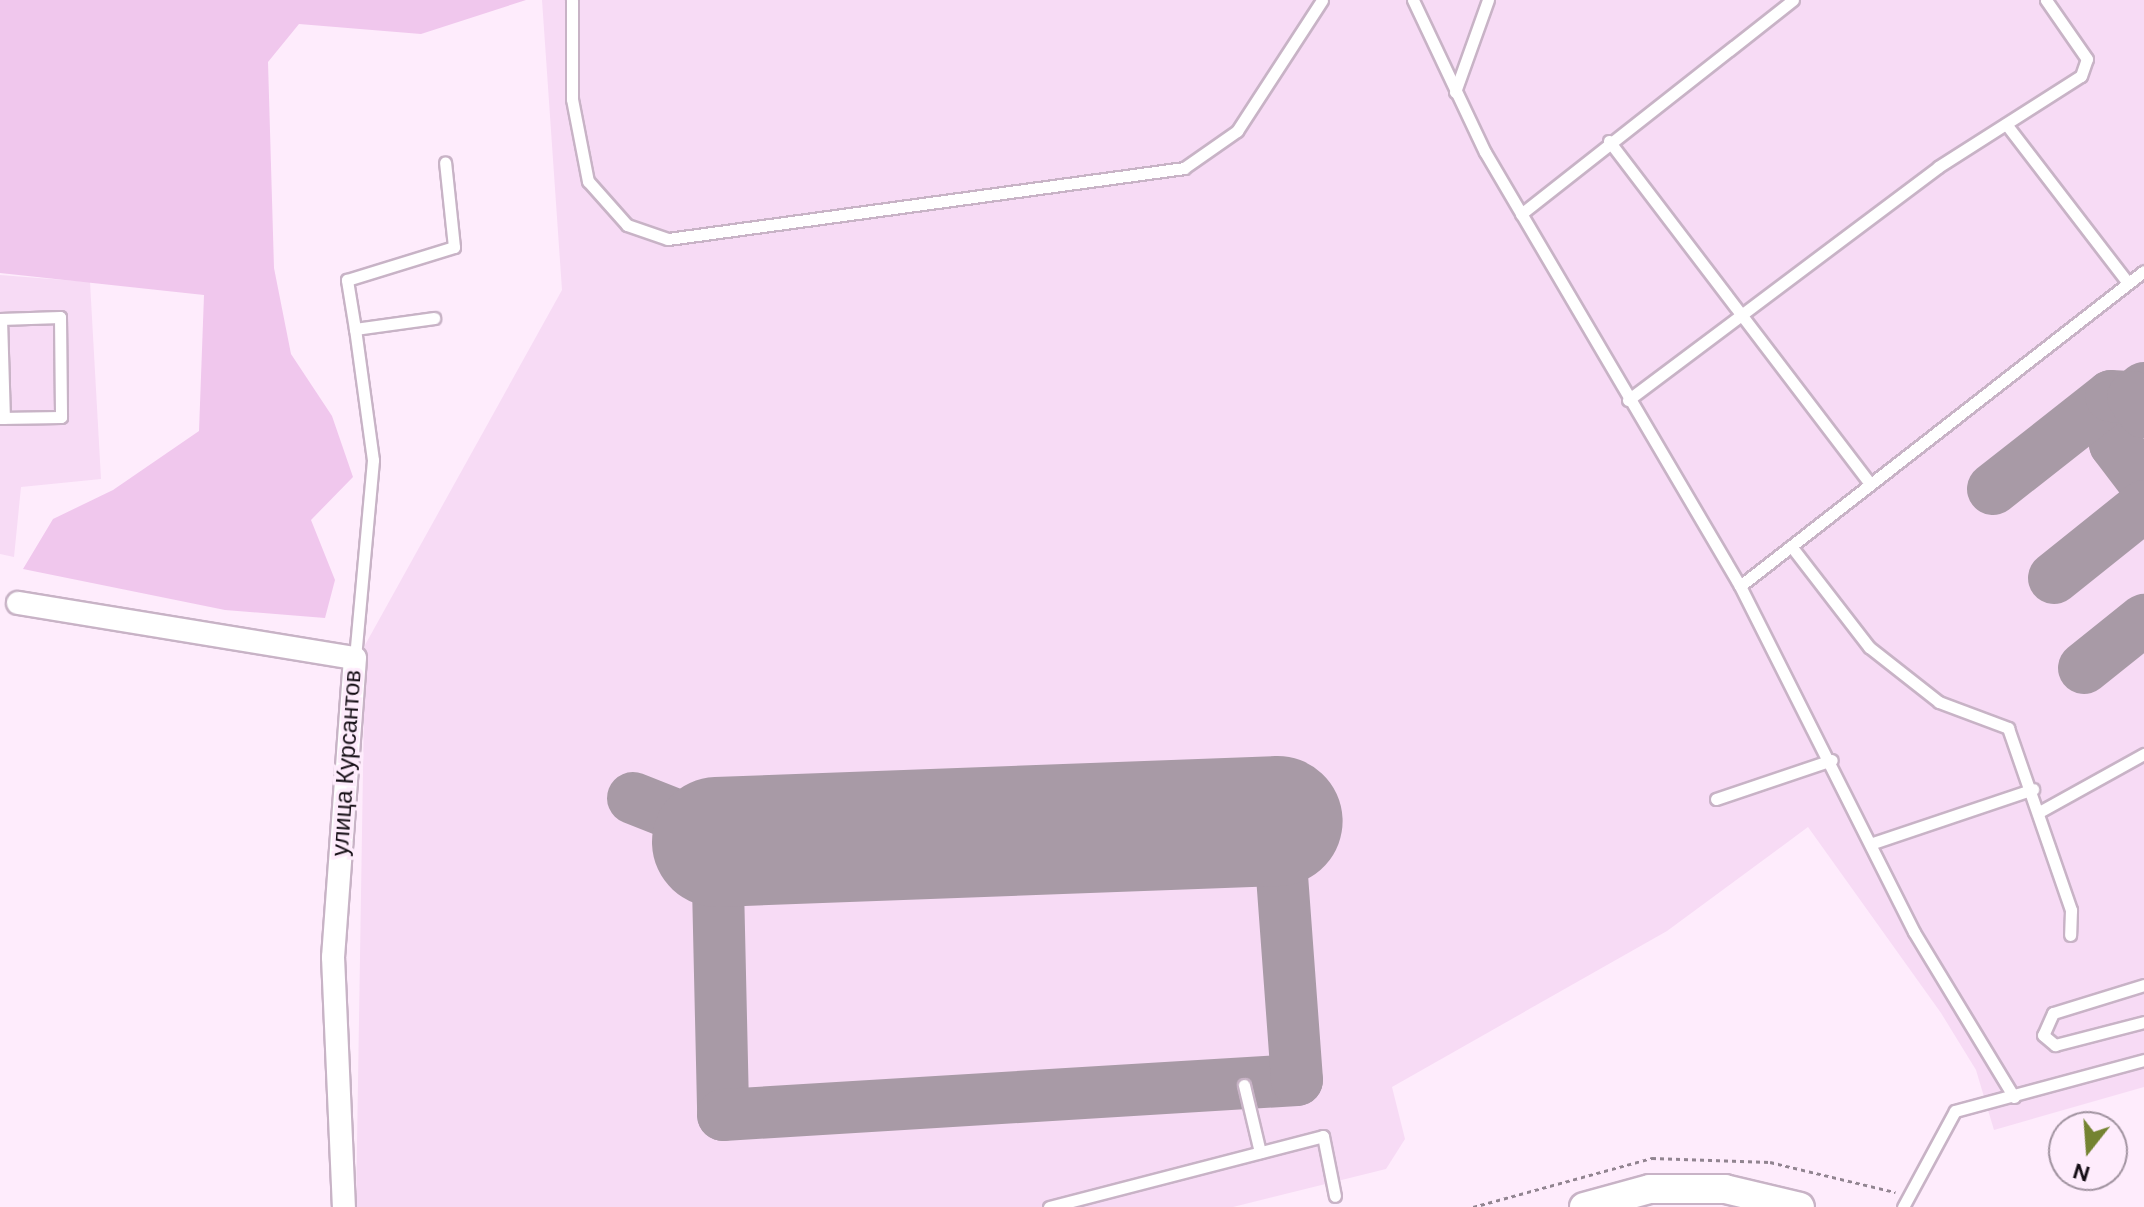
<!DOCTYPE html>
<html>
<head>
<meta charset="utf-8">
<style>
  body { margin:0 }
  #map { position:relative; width:2144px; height:1207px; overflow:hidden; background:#feecfc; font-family:"DM Sans",sans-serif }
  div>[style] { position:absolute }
  .built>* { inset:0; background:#f7dbf5 }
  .green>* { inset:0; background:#f0c7ed }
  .taxiway>* { height:52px; margin:-26px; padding:0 26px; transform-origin:26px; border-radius:26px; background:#a89aa6 }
  .runway>* { height:130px; margin:-65px; padding:0 65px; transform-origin:65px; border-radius:65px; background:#a89aa6 }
  .path>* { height:3px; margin-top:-1.5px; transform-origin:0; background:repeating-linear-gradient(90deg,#918490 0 4px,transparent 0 8px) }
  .roads { filter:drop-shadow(2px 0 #c8b3c6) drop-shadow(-2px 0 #c8b3c6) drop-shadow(0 2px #c8b3c6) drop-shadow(0 -2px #c8b3c6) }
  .service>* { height:11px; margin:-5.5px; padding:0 5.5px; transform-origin:5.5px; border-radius:5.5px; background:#fff }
  .minor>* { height:22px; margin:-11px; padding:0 11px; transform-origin:11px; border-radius:11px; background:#fff }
  .tertiary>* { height:28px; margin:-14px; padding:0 14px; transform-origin:14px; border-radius:14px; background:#fff }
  span { translate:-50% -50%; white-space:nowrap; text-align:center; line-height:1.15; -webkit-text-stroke:7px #feecfc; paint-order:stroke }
  .street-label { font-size:24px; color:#150e15 }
  .north { position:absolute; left:2048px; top:1111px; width:80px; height:80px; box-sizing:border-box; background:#feecfc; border:2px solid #a193a0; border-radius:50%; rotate:197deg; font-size:22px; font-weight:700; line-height:32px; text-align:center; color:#150e15 }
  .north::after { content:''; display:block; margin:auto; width:28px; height:36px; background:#748331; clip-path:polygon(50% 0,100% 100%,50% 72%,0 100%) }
</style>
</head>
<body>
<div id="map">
  <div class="built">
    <i style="clip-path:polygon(542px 0,2144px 0,2144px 1087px,1994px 1130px,1976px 1070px,1941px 1013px,1808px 827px,1667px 931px,1392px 1087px,1405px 1139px,1386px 1169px,1233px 1207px,356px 1207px,365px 645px,562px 290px)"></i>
    <i style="clip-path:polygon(0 275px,90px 282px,101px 479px,21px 487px,14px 557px,0 554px)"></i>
  </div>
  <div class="green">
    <i style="clip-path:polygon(0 0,526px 0,421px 34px,299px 24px,268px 62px,274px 268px,291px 354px,332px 416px,353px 477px,311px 520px,335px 580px,325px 618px,225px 610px,23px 569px,53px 519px,113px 490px,199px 431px,204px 295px,0 273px)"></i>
  </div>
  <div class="taxiway">
    <i style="left:2144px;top:388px;width:31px;rotate:140deg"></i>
    <i style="left:2120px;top:408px;width:21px;rotate:113deg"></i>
    <i style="left:2112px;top:427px;width:17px;rotate:80deg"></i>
    <i style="left:2115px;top:444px;width:48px;rotate:52.7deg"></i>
    <i style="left:1993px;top:489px;width:150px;rotate:-38.2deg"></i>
    <i style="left:2111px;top:396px;width:22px;rotate:3deg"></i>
    <i style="left:2133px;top:397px;width:19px;rotate:54deg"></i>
    <i style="left:2054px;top:578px;width:115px;rotate:-38.7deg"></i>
    <i style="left:2084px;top:668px;width:77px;rotate:-38.7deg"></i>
    <i style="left:633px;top:798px;width:68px;rotate:21.6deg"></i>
    <i style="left:696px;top:823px;width:28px;rotate:42deg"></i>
    <i style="left:717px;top:842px;width:273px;rotate:88.7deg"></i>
    <i style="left:723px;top:1115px;width:575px;rotate:-3.49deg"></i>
    <i style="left:1297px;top:1080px;width:260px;rotate:-94.2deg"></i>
  </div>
  <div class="runway">
    <i style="left:717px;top:842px;width:561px;rotate:-2.14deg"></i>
  </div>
  <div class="path">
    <i style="left:1473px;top:1207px;width:186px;rotate:-15.3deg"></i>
    <i style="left:1652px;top:1158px;width:118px;rotate:1.9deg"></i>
    <i style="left:1770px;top:1162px;width:129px;rotate:13.5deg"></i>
  </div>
  <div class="roads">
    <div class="service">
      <i style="left:572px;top:0;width:99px;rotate:90deg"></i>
      <i style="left:572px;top:99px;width:84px;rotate:79deg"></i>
      <i style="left:588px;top:181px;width:59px;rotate:48.4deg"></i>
      <i style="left:627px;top:225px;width:43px;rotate:18.9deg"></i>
      <i style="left:668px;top:239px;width:521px;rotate:-7.83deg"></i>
      <i style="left:1184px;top:168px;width:65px;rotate:-34.9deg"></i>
      <i style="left:1237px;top:131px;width:156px;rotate:-57deg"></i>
      <i style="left:1413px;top:0;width:168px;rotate:64.7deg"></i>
      <i style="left:1485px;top:152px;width:503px;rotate:59.56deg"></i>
      <i style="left:1740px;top:586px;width:387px;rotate:63.3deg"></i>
      <i style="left:1914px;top:932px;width:193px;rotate:58.8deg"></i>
      <i style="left:1455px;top:92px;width:98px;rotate:-70.3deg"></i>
      <i style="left:2006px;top:124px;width:200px;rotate:52.5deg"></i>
      <i style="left:1609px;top:141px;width:431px;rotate:52.7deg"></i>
      <i style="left:1521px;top:214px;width:346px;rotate:-38.2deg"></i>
      <i style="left:0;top:319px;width:60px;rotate:-1.9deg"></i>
      <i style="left:60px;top:317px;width:100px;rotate:89.4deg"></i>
      <i style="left:61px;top:417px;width:61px;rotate:179.1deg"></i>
      <i style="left:1px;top:319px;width:99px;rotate:88.3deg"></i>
      <i style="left:355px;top:329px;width:50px;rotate:-99.3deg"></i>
      <i style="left:347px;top:280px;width:112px;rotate:-17.1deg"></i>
      <i style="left:454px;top:247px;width:85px;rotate:-96deg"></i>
      <i style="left:1628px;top:400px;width:388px;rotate:-36.9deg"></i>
      <i style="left:1938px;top:167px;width:169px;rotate:-32.5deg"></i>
      <i style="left:2081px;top:76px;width:18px;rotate:-71deg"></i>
      <i style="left:2087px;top:59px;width:72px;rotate:-124.8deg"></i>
      <i style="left:1791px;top:546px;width:128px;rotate:52.3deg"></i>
      <i style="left:1869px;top:647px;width:89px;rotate:38.2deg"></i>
      <i style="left:1939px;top:702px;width:74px;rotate:20.6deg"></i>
      <i style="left:2008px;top:728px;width:193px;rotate:70.9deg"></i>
      <i style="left:2071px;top:910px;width:25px;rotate:92deg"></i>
      <i style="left:1740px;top:586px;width:512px;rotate:-37.94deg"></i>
      <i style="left:355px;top:658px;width:199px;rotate:-84.8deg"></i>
      <i style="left:373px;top:460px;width:132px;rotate:-97.8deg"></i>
      <i style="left:355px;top:329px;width:80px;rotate:-7.9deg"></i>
      <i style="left:1716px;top:799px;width:122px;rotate:-18.6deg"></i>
      <i style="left:2041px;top:811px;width:118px;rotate:-29deg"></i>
      <i style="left:1873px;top:843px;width:169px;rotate:-18.6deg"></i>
      <i style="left:2144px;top:985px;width:95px;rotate:162.9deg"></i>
      <i style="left:2053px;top:1013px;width:24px;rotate:114deg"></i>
      <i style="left:2043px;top:1035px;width:16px;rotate:40deg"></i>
      <i style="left:2055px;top:1045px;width:92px;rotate:-14.5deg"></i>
      <i style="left:1244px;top:1085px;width:69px;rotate:76.6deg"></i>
      <i style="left:1049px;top:1207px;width:283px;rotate:-14.5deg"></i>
      <i style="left:1323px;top:1136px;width:61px;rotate:78.7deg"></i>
      <i style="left:1903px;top:1207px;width:109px;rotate:-61.6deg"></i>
      <i style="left:1955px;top:1111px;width:196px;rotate:-15.1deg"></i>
    </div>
    <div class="minor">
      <i style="left:18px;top:603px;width:341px;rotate:9.3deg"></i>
      <i style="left:355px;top:658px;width:300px;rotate:94.2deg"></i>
      <i style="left:333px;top:957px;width:250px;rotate:87.5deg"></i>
    </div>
    <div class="tertiary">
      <i style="left:1584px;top:1207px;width:68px;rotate:-15.3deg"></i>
      <i style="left:1650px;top:1189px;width:75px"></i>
      <i style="left:1725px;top:1189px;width:77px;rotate:13.5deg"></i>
    </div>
  </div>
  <div class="street-label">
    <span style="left:346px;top:763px;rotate:-86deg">улица Курсантов</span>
  </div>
  <div class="north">N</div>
</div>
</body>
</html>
